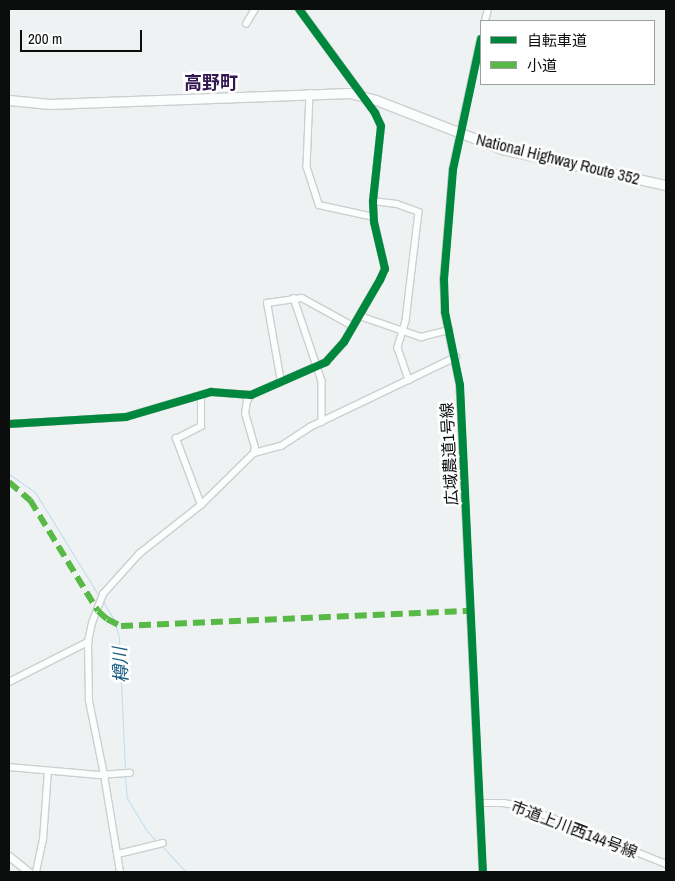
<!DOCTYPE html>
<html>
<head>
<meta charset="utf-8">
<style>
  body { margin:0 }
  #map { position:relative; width:675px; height:881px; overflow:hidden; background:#eef2f2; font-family:"Archivo Narrow","Noto Sans JP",sans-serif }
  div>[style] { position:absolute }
  .stream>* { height:1px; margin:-0.5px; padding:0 0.5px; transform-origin:0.5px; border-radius:0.5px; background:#bfdcee }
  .roads { filter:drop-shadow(1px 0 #cccfcf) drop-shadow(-1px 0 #cccfcf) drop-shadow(0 1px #cccfcf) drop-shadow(0 -1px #cccfcf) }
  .minor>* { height:5.5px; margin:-2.75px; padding:0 2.75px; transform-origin:2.75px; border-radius:2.75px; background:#fcfdfd }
  .major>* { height:7px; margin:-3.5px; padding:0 3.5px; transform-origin:3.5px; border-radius:3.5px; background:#fcfdfd }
  .highway>* { height:9px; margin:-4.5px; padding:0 4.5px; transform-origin:4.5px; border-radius:4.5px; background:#fcfdfd }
  .quiet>* { height:6px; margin-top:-3px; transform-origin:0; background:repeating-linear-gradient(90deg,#58b947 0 12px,transparent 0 18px) }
  .cycleway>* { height:8px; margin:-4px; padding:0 4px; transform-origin:4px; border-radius:4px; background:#00873e }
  span { translate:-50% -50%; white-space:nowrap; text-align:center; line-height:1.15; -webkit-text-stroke:5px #fff; paint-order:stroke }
  .street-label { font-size:16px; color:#0c0e0e }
  .neighbourhood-label { font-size:18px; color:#321952; font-weight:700 }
  .water-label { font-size:18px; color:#1c5e81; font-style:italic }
  .frame { position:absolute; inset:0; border:10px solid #0c0e0e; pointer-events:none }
  .legend { position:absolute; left:480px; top:20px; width:175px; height:65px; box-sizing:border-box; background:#fff; border:1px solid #9e9f9f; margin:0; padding:6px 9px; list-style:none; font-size:15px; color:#0c0e0e }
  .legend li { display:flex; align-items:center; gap:10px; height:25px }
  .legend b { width:25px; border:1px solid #9e9f9f }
  .scale { position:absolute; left:20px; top:30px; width:122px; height:22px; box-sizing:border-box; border:2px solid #0c0e0e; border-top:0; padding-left:6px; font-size:15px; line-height:18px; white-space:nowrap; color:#0c0e0e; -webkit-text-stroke:4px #fff; paint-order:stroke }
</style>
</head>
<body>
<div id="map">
  <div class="stream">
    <i style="left:9px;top:474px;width:32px;rotate:35deg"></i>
    <i style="left:35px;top:492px;width:122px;rotate:58.4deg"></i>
    <i style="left:103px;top:601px;width:22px;rotate:60deg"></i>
    <i style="left:114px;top:620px;width:19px;rotate:74deg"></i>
    <i style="left:119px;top:638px;width:132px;rotate:87.4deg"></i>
    <i style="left:125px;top:777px;width:21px;rotate:85deg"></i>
    <i style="left:127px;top:798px;width:37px;rotate:59deg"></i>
    <i style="left:146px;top:830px;width:18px;rotate:47deg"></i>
    <i style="left:161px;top:845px;width:37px;rotate:47deg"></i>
  </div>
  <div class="roads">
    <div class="minor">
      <i style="left:485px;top:21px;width:12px;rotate:-76deg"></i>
      <i style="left:246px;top:24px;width:17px;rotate:-59deg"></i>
      <i style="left:481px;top:39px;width:134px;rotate:102.1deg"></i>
      <i style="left:453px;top:170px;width:109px;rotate:94.7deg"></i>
      <i style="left:444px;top:279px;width:33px;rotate:88deg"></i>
      <i style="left:445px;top:312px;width:75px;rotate:78.4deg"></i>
      <i style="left:460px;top:385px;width:488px;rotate:87.3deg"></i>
      <i style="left:310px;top:93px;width:74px;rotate:92.3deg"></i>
      <i style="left:307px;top:167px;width:40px;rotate:72deg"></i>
      <i style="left:319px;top:205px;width:56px;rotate:12.3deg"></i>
      <i style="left:373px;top:201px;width:24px;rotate:7deg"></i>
      <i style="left:397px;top:204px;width:23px;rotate:20deg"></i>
      <i style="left:419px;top:212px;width:110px;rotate:96.8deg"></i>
      <i style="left:406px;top:321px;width:28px;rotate:107deg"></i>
      <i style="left:398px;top:348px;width:34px;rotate:71deg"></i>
      <i style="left:294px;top:298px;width:88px;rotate:71.4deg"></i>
      <i style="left:322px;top:381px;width:41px;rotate:90deg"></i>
      <i style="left:360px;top:316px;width:65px;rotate:19deg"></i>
      <i style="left:421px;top:337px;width:29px;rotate:-14deg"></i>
      <i style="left:281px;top:382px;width:80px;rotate:-100deg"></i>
      <i style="left:267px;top:303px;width:35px;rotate:-8deg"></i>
      <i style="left:302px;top:298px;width:58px;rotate:28.8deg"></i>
      <i style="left:9px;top:424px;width:117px;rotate:-3.4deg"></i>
      <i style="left:126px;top:417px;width:89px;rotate:-16.4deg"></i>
      <i style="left:211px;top:392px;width:40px;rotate:4.3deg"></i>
      <i style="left:251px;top:395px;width:82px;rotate:-23.7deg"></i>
      <i style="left:326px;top:362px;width:27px;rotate:-48deg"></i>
      <i style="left:344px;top:342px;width:72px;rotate:-59.9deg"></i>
      <i style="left:380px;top:280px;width:12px;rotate:-66deg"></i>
      <i style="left:385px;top:269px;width:48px;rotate:-103.2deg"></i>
      <i style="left:374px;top:222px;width:21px;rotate:-93deg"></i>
      <i style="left:373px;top:201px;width:75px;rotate:-83.9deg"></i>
      <i style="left:381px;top:126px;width:14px;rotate:-115deg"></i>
      <i style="left:375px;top:113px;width:129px;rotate:-126.2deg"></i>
      <i style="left:254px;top:453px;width:28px;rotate:-15deg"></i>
      <i style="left:281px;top:446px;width:35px;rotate:-33deg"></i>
      <i style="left:310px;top:427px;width:162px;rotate:-25.6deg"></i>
      <i style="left:201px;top:505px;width:71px;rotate:-110.7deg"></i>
      <i style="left:176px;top:439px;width:28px;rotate:-27deg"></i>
      <i style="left:201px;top:426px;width:31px;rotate:-90deg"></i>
      <i style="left:9px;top:682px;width:89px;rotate:-26.9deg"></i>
      <i style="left:9px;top:767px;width:90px;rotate:5.1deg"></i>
      <i style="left:99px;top:775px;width:31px;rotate:-4deg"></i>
      <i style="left:481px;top:803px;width:22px"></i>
      <i style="left:503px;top:803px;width:19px;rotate:9deg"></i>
      <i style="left:522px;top:806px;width:155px;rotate:21.9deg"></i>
      <i style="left:118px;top:854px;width:46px;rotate:-13.7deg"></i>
      <i style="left:36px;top:872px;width:33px;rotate:-78deg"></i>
      <i style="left:43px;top:840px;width:69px;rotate:-85.9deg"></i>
      <i style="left:120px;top:872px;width:98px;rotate:-99.4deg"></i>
      <i style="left:104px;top:775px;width:76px;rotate:-101.5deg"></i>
      <i style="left:89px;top:701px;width:59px;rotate:-91deg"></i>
      <i style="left:88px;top:642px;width:19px;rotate:-78deg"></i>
      <i style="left:92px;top:623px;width:31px;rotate:-69deg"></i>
      <i style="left:103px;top:594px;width:54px;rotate:-48deg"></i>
      <i style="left:139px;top:554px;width:79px;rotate:-38.3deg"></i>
      <i style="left:201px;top:505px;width:74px;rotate:-44.5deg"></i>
      <i style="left:254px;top:453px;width:5px;rotate:-79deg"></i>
      <i style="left:255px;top:448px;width:35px;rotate:-106deg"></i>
      <i style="left:245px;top:414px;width:13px;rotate:-81deg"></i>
      <i style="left:247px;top:401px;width:7px;rotate:-56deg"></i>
    </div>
    <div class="major">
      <i style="left:9px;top:856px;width:26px;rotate:39deg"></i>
    </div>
    <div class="highway">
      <i style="left:9px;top:100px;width:41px;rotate:5.6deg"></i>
      <i style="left:50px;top:104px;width:300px;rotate:-2.1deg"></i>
      <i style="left:350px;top:93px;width:27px;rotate:15deg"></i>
      <i style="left:376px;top:100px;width:135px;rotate:21.3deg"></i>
      <i style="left:502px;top:149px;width:168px;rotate:12.4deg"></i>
    </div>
  </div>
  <div class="quiet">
    <i style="left:9px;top:482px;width:28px;rotate:41deg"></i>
    <i style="left:30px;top:500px;width:130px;rotate:58.5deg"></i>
    <i style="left:98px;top:611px;width:12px;rotate:42deg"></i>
    <i style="left:107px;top:619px;width:16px;rotate:27deg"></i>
    <i style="left:121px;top:626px;width:350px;rotate:-2.5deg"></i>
  </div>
  <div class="cycleway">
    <i style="left:481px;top:39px;width:134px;rotate:102.1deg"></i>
    <i style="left:453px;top:170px;width:109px;rotate:94.7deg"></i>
    <i style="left:444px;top:279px;width:33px;rotate:88deg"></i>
    <i style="left:445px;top:312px;width:75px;rotate:78.4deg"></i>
    <i style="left:460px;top:385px;width:488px;rotate:87.3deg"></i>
    <i style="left:9px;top:424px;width:117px;rotate:-3.4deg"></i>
    <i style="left:126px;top:417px;width:89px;rotate:-16.4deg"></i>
    <i style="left:211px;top:392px;width:40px;rotate:4.3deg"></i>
    <i style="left:251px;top:395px;width:82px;rotate:-23.7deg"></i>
    <i style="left:326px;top:362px;width:27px;rotate:-48deg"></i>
    <i style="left:344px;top:342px;width:72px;rotate:-59.9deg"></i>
    <i style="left:380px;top:280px;width:12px;rotate:-66deg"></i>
    <i style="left:385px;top:269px;width:48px;rotate:-103.2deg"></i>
    <i style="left:374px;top:222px;width:21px;rotate:-93deg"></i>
    <i style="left:373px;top:201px;width:75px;rotate:-83.9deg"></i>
    <i style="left:381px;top:126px;width:14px;rotate:-115deg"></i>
    <i style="left:375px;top:113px;width:129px;rotate:-126.2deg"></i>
  </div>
  <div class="street-label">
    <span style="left:558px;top:159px;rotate:14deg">National Highway Route 352</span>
    <span style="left:449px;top:454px;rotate:-93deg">広域農道1号線</span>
    <span style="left:574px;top:829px;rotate:21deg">市道上川西144号線</span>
  </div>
  <div class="neighbourhood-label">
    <span style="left:211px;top:83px">高野町</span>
  </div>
  <div class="water-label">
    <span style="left:121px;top:665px;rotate:-93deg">樽川</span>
  </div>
  <div class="frame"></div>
  <ul class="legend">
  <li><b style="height:6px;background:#00873e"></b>自転車道</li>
  <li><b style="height:6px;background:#58b947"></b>小道</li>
  </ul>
  <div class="scale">200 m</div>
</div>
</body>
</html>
